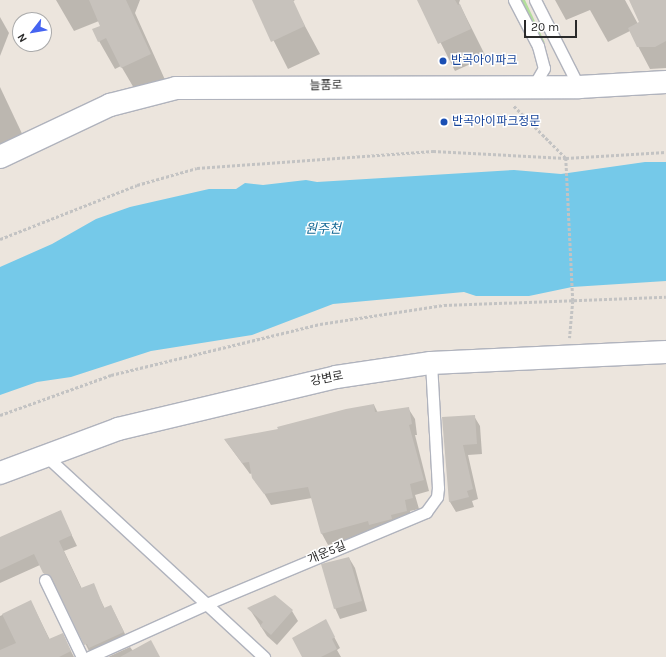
<!DOCTYPE html>
<html>
<head>
<meta charset="utf-8">
<style>
  body { margin:0 }
  #map { position:relative; width:666px; height:657px; overflow:hidden; background:#ece5dd; font-family:Karla,"Noto Sans KR",sans-serif }
  div>[style] { position:absolute }
  .green>* { inset:0; background:#b3df9c }
  .water>* { inset:0; background:#75c9e9 }
  .shadow>* { inset:0; background:#0003 }
  .building>* { inset:0; background:#c7c2bc }
  .path>* { height:2.5px; margin-top:-1.25px; transform-origin:0; background:repeating-linear-gradient(90deg,#c3c3c3 0 3px,transparent 0 5px) }
  .roads { filter:drop-shadow(1px 0 #b0b3bd) drop-shadow(-1px 0 #b0b3bd) drop-shadow(0 1px #b0b3bd) drop-shadow(0 -1px #b0b3bd) }
  .lane>* { height:11px; margin:-5.5px; padding:0 5.5px; transform-origin:5.5px; border-radius:5.5px; background:#fff }
  .secondary>* { height:22px; margin:-11px; padding:0 11px; transform-origin:11px; border-radius:11px; background:#fff }
  .dots>* { width:11px; height:11px; translate:-50% -50%; box-sizing:border-box; border:2px solid #fff; border-radius:50% }
  span { translate:-50% -50%; white-space:nowrap; text-align:center; line-height:1.15; -webkit-text-stroke:3px #fff; paint-order:stroke }
  .transit-label { font-size:12px; color:#164399 }
  .left { translate:0 -50%; text-align:left }
  .street-label { font-size:12px; color:#2a2a2a }
  .water-label { font-size:13px; color:#146895; font-style:italic }
  .north { position:absolute; left:12px; top:12px; width:40px; height:40px; box-sizing:border-box; background:#fff; border:1px solid #aaa; border-radius:50%; rotate:239deg; font-size:11px; font-weight:700; line-height:16px; text-align:center; color:#2a2a2a }
  .north::after { content:''; display:block; margin:auto; width:14px; height:18px; background:#4564f1; clip-path:polygon(50% 0,100% 100%,50% 72%,0 100%) }
  .scale { position:absolute; left:524px; top:20px; width:53px; height:18px; box-sizing:border-box; border:2px solid #2a2a2a; border-top:0; padding-left:5px; font-size:12px; line-height:14px; white-space:nowrap; color:#2a2a2a; -webkit-text-stroke:3px #fff; paint-order:stroke }
</style>
</head>
<body>
<div id="map">
  <div class="green">
    <i style="clip-path:polygon(521px 0,525px 0,545px 43px,541px 40px)"></i>
  </div>
  <div class="water">
    <i style="clip-path:polygon(645px 162px,666px 162px,666px 281px,572px 287px,529px 296px,476px 296px,464px 292px,333px 304px,252px 335px,151px 351px,71px 377px,37px 382px,0 395px,0 267px,52px 244px,96px 219px,130px 207px,209px 189px,236px 189px,245px 183px,263px 185px,306px 180px,317px 182px,514px 170px,561px 174px)"></i>
  </div>
  <div class="shadow">
    <i style="clip-path:polygon(56px 0,140px 0,135px 13px,166px 82px,138px 95px,121px 66px,115px 69px,99px 41px,101px 26px,99px 21px,74px 31px)"></i>
    <i style="clip-path:polygon(253px 0,295px 0,292px 2px,320px 54px,288px 69px)"></i>
    <i style="clip-path:polygon(419px 0,460px 0,459px 3px,486px 57px,455px 71px)"></i>
    <i style="clip-path:polygon(555px 0,625px 0,638px 24px,661px 0,666px 0,666px 68px,650px 69px,630px 31px,608px 42px,590px 10px,566px 20px)"></i>
    <i style="clip-path:polygon(0 17px,9px 33px,0 56px)"></i>
    <i style="clip-path:polygon(0 87px,26px 142px,0 154px)"></i>
    <i style="clip-path:polygon(374px 405px,378px 413px,408px 408px,415px 419px,417px 435px,415px 435px,429px 491px,415px 495px,419px 509px,410px 511px,413px 522px,328px 545px,322px 534px,312px 498px,271px 505px,252px 473px,250px 474px,225px 440px,279px 430px)"></i>
    <i style="clip-path:polygon(474px 416px,480px 426px,482px 454px,468px 455px,478px 499px,472px 501px,474px 507px,456px 512px,450px 502px,443px 418px)"></i>
    <i style="clip-path:polygon(60px 511px,77px 546px,64px 551px,82px 589px,93px 585px,105px 609px,111px 606px,130px 644px,91px 655px,57px 587px,50px 584px,40px 565px,0 583px,0 538px)"></i>
    <i style="clip-path:polygon(349px 558px,355px 568px,367px 611px,340px 619px,335px 608px)"></i>
    <i style="clip-path:polygon(31px 602px,50px 640px,62px 634px,74px 657px,0 657px,0 616px)"></i>
    <i style="clip-path:polygon(249px 608px,292px 611px,298px 621px,277px 645px,267px 636px)"></i>
    <i style="clip-path:polygon(331px 631px,340px 648px,337px 650px,341px 657px,303px 657px)"></i>
    <i style="clip-path:polygon(130px 647px,133px 651px,159px 657px,108px 657px)"></i>
  </div>
  <div class="building">
    <i style="clip-path:polygon(89px 0,126px 0,151px 54px,121px 68px,106px 38px,98px 42px,92px 29px,100px 26px)"></i>
    <i style="clip-path:polygon(252px 0,293px 0,305px 26px,271px 42px)"></i>
    <i style="clip-path:polygon(417px 0,455px 0,458px 5px,460px 4px,471px 29px,438px 44px)"></i>
    <i style="clip-path:polygon(629px 0,666px 0,666px 41px,655px 47px,637px 47px,628px 28px,639px 22px)"></i>
    <i style="clip-path:polygon(374px 404px,375px 412px,409px 407px,412px 424px,409px 425px,424px 480px,410px 484px,413px 498px,405px 500px,407px 511px,391px 515px,392px 519px,369px 525px,368px 521px,321px 534px,308px 487px,264px 494px,252px 478px,249px 462px,242px 463px,224px 439px,278px 429px,277px 427px,346px 409px)"></i>
    <i style="clip-path:polygon(475px 415px,477px 444px,463px 445px,473px 489px,467px 491px,469px 497px,449px 502px,442px 417px)"></i>
    <i style="clip-path:polygon(61px 510px,72px 535px,59px 541px,81px 588px,94px 583px,104px 608px,111px 605px,124px 632px,89px 648px,87px 644px,84px 645px,51px 577px,43px 573px,34px 554px,0 570px,0 537px)"></i>
    <i style="clip-path:polygon(349px 557px,362px 601px,334px 609px,321px 564px)"></i>
    <i style="clip-path:polygon(275px 595px,293px 610px,271px 635px,260px 626px,263px 622px,247px 608px)"></i>
    <i style="clip-path:polygon(31px 600px,49px 639px,63px 633px,71px 651px,59px 657px,0 657px,0 650px,16px 643px,2px 614px)"></i>
    <i style="clip-path:polygon(326px 619px,335px 637px,332px 639px,337px 649px,321px 657px,302px 657px,292px 638px)"></i>
    <i style="clip-path:polygon(151px 640px,160px 657px,120px 657px)"></i>
  </div>
  <div class="path">
    <i style="left:514px;top:106px;width:74px;rotate:45deg"></i>
    <i style="left:566px;top:158px;width:143px;rotate:87.2deg"></i>
    <i style="left:573px;top:301px;width:37px;rotate:95deg"></i>
    <i style="left:0;top:239px;width:147px;rotate:-21.5deg"></i>
    <i style="left:137px;top:185px;width:62px;rotate:-15.8deg"></i>
    <i style="left:197px;top:168px;width:237px;rotate:-4.1deg"></i>
    <i style="left:433px;top:151px;width:133px;rotate:3deg"></i>
    <i style="left:566px;top:158px;width:100px;rotate:-3.4deg"></i>
    <i style="left:0;top:415px;width:118px;rotate:-19.8deg"></i>
    <i style="left:111px;top:375px;width:215px;rotate:-13.7deg"></i>
    <i style="left:320px;top:324px;width:125px;rotate:-8.7deg"></i>
    <i style="left:444px;top:305px;width:222px;rotate:-2.1deg"></i>
  </div>
  <div class="roads">
    <div class="lane">
      <i style="left:514px;top:0;width:52px;rotate:62.4deg"></i>
      <i style="left:538px;top:46px;width:23px;rotate:75deg"></i>
      <i style="left:544px;top:68px;width:22px;rotate:120deg"></i>
      <i style="left:535px;top:0;width:97px;rotate:63.2deg"></i>
      <i style="left:46px;top:456px;width:297px;rotate:42.7deg"></i>
      <i style="left:45px;top:580px;width:85px;rotate:64.3deg"></i>
      <i style="left:89px;top:657px;width:126px;rotate:-24.3deg"></i>
      <i style="left:204px;top:605px;width:241px;rotate:-22.7deg"></i>
      <i style="left:426px;top:512px;width:19px;rotate:-54deg"></i>
      <i style="left:437px;top:497px;width:9px;rotate:-84deg"></i>
      <i style="left:438px;top:488px;width:125px;rotate:-93.2deg"></i>
    </div>
    <div class="secondary">
      <i style="left:0;top:157px;width:122px;rotate:-25.3deg"></i>
      <i style="left:110px;top:105px;width:68px;rotate:-14.4deg"></i>
      <i style="left:176px;top:88px;width:403px;rotate:-0.1deg"></i>
      <i style="left:579px;top:87px;width:87px;rotate:-3.3deg"></i>
      <i style="left:0;top:473px;width:126px;rotate:-20.4deg"></i>
      <i style="left:118px;top:429px;width:224px;rotate:-13.4deg"></i>
      <i style="left:336px;top:377px;width:96px;rotate:-8.4deg"></i>
      <i style="left:431px;top:363px;width:235px;rotate:-2.7deg"></i>
    </div>
  </div>
  <div class="dots">
    <i style="left:443px;top:61px;background:#1a4fb4"></i>
    <i style="left:444px;top:122px;background:#1a4fb4"></i>
  </div>
  <div class="transit-label">
    <span class="left" style="left:451px;top:61px">반곡아이파크</span>
    <span class="left" style="left:452px;top:122px">반곡아이파크정문</span>
  </div>
  <div class="street-label">
    <span style="left:326px;top:86px;rotate:-1deg">늘품로</span>
    <span style="left:327px;top:379px;rotate:-11deg">강변로</span>
    <span style="left:327px;top:553px;rotate:-23deg">개운5길</span>
  </div>
  <div class="water-label">
    <span style="left:323px;top:229px">원주천</span>
  </div>
  <div class="north">N</div>
  <div class="scale">20 m</div>
</div>
</body>
</html>
